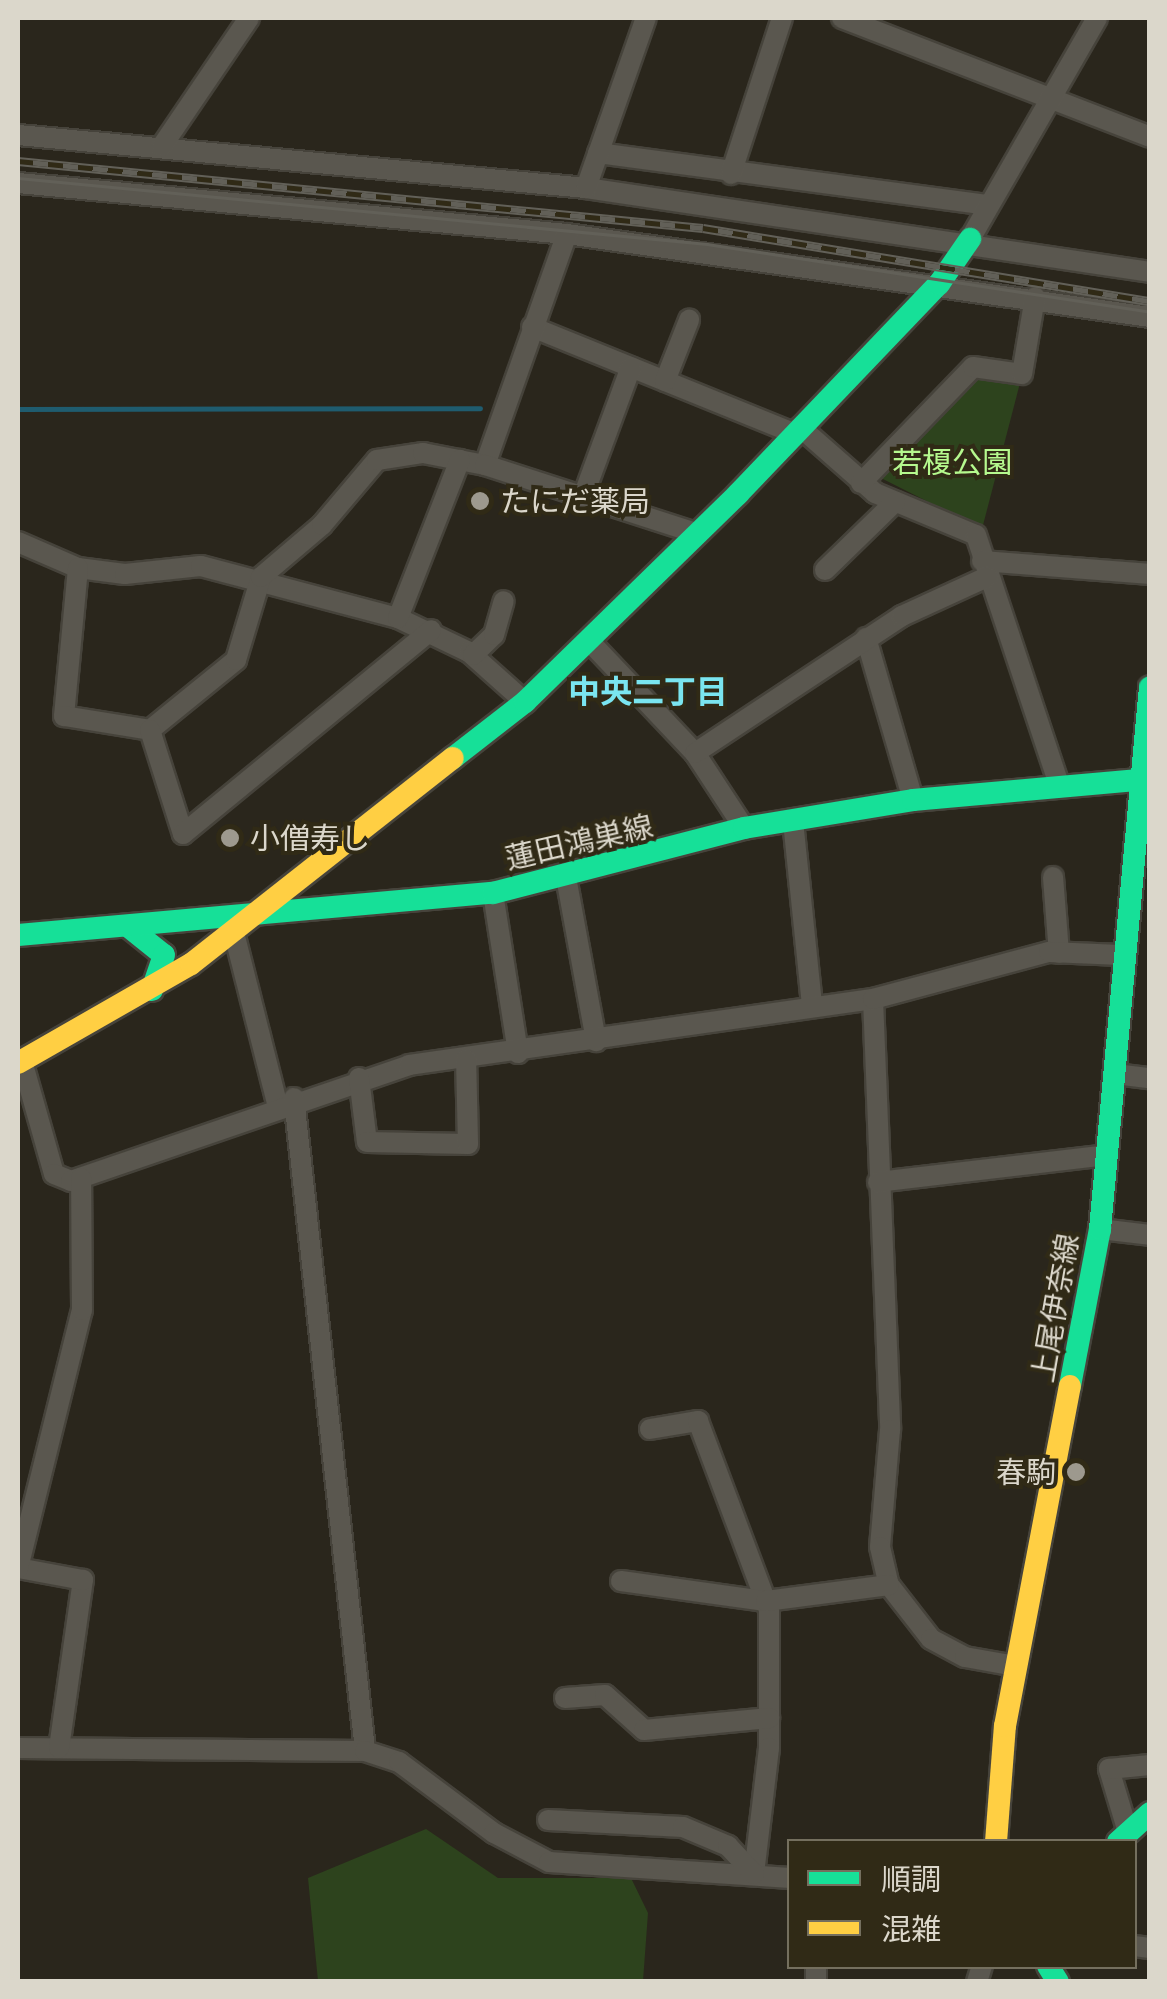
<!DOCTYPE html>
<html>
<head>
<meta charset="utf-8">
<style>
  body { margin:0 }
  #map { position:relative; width:1167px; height:1999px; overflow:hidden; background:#2a261c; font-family:"Titillium Web","Noto Sans JP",sans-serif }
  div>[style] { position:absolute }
  .green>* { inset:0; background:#2d431d }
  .stream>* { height:5px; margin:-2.5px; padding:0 2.5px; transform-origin:2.5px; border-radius:2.5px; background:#1f5c6f }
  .roads { filter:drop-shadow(2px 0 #46433b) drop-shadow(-2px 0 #46433b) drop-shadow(0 2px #46433b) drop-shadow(0 -2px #46433b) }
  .street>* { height:20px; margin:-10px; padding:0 10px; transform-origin:10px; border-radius:10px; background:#5a574f }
  .fast>* { height:22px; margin:-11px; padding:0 11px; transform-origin:11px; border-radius:11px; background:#16e098 }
  .slow>* { height:22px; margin:-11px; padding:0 11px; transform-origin:11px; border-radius:11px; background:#ffcf43 }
  .tram>* { height:2.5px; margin:-1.25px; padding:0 1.25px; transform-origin:1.25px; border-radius:1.25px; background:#626058 }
  .rail>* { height:9px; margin-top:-4.5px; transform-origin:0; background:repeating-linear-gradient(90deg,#302a16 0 15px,#626058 0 30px); box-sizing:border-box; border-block:2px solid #626058 }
  .dots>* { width:28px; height:28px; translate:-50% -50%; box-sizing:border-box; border:5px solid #302a16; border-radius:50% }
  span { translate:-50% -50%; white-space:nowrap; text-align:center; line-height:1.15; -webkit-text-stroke:8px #302a16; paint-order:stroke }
  .park-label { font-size:30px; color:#b5f98e }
  .poi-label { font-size:30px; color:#dbd7cb }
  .left { translate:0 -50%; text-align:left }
  .right { translate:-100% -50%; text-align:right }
  .street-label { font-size:30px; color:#dbd7cb }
  .neighbourhood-label { font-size:32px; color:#7ae5f0; font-weight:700 }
  .frame { position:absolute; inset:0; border:20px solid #dbd7cb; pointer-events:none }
  .legend { position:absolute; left:787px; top:1839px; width:350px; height:130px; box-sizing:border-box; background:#302a16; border:2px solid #746f5e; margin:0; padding:12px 18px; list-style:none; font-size:30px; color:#dbd7cb }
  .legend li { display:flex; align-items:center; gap:20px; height:50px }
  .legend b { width:50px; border:2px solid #746f5e }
</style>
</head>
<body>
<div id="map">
  <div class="green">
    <i style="clip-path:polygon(973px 374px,1020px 383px,982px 529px,877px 476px)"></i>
    <i style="clip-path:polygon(426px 1829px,498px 1878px,631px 1878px,648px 1913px,643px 1981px,318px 1981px,308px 1878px)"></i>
  </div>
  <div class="stream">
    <i style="left:18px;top:409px;width:462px;rotate:-0.1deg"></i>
  </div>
  <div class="roads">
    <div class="street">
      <i style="left:842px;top:18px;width:330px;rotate:21.1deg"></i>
      <i style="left:18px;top:135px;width:570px;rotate:5.33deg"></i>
      <i style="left:586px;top:188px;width:570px;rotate:8.47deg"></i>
      <i style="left:162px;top:146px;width:155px;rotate:-55.8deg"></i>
      <i style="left:598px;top:153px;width:394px;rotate:7.6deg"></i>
      <i style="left:731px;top:174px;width:164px;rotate:-71.9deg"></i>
      <i style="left:18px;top:183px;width:551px;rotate:5.31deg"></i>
      <i style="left:567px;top:234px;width:589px;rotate:8.1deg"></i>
      <i style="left:586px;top:188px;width:180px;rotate:-70.6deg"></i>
      <i style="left:970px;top:239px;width:255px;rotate:-60.1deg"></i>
      <i style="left:532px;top:327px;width:284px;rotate:22.1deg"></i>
      <i style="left:665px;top:381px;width:66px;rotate:-68.5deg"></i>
      <i style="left:800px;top:427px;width:100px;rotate:41.3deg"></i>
      <i style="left:875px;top:493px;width:109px;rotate:22.6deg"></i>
      <i style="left:976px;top:535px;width:266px;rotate:71.6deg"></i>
      <i style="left:485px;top:465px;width:245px;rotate:-70.5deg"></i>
      <i style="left:861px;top:483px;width:161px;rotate:-46deg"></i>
      <i style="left:973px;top:367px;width:49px;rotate:8.1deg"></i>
      <i style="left:1022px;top:374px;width:78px;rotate:-80.4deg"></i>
      <i style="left:584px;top:494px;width:135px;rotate:-69.7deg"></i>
      <i style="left:18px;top:542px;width:65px;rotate:23.4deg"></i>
      <i style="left:78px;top:568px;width:47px;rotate:7.3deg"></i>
      <i style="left:125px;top:574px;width:76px;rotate:-6deg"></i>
      <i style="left:201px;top:566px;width:204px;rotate:14.8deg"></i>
      <i style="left:398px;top:618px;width:79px;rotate:25.6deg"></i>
      <i style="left:469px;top:652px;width:75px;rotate:41.8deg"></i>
      <i style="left:982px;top:561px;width:169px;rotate:4.4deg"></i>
      <i style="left:78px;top:568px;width:149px;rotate:95.4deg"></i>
      <i style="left:64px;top:716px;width:87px;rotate:9.2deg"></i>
      <i style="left:150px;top:730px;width:111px;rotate:-39.1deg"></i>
      <i style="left:236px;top:660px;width:87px;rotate:-73.2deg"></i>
      <i style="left:261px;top:577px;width:80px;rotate:-40.4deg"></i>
      <i style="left:322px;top:525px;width:85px;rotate:-49.8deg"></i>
      <i style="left:377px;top:460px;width:47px;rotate:-8.7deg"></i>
      <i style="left:423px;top:453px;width:63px;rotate:11deg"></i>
      <i style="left:485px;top:465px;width:224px;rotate:17.9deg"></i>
      <i style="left:825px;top:570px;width:98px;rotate:-44.2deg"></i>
      <i style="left:398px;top:618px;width:170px;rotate:-68.6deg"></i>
      <i style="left:866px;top:638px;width:169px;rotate:73.8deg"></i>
      <i style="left:590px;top:642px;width:153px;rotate:46.6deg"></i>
      <i style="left:695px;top:753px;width:90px;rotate:56.8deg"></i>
      <i style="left:473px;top:655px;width:29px;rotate:-44deg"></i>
      <i style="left:494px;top:635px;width:35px;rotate:-74deg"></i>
      <i style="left:150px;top:730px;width:109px;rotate:72.4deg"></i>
      <i style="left:183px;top:834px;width:321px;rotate:-39.4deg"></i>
      <i style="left:695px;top:753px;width:248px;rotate:-33.5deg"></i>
      <i style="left:902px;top:616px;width:94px;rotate:-24.6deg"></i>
      <i style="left:793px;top:821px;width:186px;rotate:84.1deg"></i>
      <i style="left:566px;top:877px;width:167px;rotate:79.6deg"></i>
      <i style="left:1053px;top:877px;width:76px;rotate:85.5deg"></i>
      <i style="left:493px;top:893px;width:162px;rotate:81.1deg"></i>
      <i style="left:234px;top:933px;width:175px;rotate:75.8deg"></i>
      <i style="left:873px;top:999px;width:431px;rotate:87.7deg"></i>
      <i style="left:890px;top:1430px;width:117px;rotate:94.9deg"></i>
      <i style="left:880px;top:1547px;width:39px;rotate:77deg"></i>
      <i style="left:889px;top:1585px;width:68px;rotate:52.1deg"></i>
      <i style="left:931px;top:1639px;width:38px;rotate:28deg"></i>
      <i style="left:965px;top:1657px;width:52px;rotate:10deg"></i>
      <i style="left:22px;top:1061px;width:117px;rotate:74.2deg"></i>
      <i style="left:54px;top:1174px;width:18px;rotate:22deg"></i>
      <i style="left:71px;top:1181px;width:357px;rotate:-18.9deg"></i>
      <i style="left:409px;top:1065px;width:469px;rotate:-8.1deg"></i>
      <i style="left:873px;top:999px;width:182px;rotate:-15deg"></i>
      <i style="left:1049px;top:952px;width:72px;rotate:2.4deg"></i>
      <i style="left:1115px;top:1074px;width:35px;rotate:7deg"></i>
      <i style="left:359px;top:1078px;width:64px;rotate:82.9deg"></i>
      <i style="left:367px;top:1142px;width:101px;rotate:1.1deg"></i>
      <i style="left:468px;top:1144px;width:85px;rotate:-91.3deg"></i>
      <i style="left:294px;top:1098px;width:657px;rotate:83.79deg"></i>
      <i style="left:878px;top:1182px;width:231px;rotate:-6.7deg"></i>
      <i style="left:1100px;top:1229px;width:50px;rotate:6.8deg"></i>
      <i style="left:650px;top:1429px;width:49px;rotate:-9.5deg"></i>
      <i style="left:698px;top:1421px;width:202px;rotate:69.4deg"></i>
      <i style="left:769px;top:1610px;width:138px;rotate:90deg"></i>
      <i style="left:769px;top:1748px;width:127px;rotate:96.8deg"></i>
      <i style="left:621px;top:1581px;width:146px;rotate:7.9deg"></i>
      <i style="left:766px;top:1601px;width:124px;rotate:-7.4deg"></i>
      <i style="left:565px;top:1698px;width:40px;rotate:-4.3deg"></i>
      <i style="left:605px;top:1695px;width:52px;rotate:41.9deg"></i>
      <i style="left:644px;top:1730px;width:126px;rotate:-5.5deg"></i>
      <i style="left:18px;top:1748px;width:347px;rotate:0.5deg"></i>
      <i style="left:365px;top:1751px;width:36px;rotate:18deg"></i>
      <i style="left:399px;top:1762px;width:119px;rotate:36.8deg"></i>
      <i style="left:494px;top:1833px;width:62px;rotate:27.8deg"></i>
      <i style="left:549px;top:1862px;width:242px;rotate:3.8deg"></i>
      <i style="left:59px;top:1748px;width:170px;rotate:-81.9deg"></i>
      <i style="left:83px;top:1580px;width:66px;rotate:-169.5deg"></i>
      <i style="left:18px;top:1568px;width:266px;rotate:-76.1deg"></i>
      <i style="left:82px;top:1310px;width:132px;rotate:-90.4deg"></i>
      <i style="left:548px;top:1820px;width:135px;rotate:3deg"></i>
      <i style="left:683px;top:1827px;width:49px;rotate:22.9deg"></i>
      <i style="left:728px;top:1846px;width:38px;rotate:47deg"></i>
      <i style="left:1128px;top:1832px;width:66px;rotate:-106.8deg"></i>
      <i style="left:1109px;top:1769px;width:41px;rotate:-5.6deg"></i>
      <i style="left:1134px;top:1946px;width:16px;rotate:7deg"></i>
      <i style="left:816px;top:1966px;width:16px;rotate:90deg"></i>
      <i style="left:977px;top:1982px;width:17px;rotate:-73deg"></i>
    </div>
    <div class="fast">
      <i style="left:453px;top:758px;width:91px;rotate:-37.9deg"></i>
      <i style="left:525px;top:702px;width:298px;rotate:-44.3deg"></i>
      <i style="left:738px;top:494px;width:291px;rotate:-46.3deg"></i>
      <i style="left:939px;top:284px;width:55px;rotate:-55.4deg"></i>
      <i style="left:130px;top:928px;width:43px;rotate:38.5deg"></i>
      <i style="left:164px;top:955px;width:37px;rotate:109deg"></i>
      <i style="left:18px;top:935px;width:477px;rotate:-5.1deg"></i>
      <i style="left:493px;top:893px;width:259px;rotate:-14.5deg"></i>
      <i style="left:744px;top:828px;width:171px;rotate:-9.4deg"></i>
      <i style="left:913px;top:800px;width:238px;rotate:-5.1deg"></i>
      <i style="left:1070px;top:1386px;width:160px;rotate:-79.2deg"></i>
      <i style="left:1100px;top:1229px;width:544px;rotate:-84.73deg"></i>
      <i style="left:1118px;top:1842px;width:43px;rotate:-42.2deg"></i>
      <i style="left:1048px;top:1966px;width:19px;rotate:58deg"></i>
    </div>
    <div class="slow">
      <i style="left:18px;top:1063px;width:199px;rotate:-29.8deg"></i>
      <i style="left:191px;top:964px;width:333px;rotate:-38.2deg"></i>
      <i style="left:996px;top:1842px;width:116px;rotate:-85.6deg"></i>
      <i style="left:1005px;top:1726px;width:346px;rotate:-79.2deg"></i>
    </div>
  </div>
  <div class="tram">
    <i style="left:18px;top:178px;width:692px;rotate:5.47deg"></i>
    <i style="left:707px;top:244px;width:448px;rotate:8.7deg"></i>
  </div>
  <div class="rail">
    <i style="left:18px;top:161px;width:688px;rotate:5.59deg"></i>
    <i style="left:703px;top:228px;width:453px;rotate:9.3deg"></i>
  </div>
  <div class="dots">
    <i style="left:480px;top:501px;background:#9d998e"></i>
    <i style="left:230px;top:838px;background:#9d998e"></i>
    <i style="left:1076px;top:1472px;background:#9d998e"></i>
  </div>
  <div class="park-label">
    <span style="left:952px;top:462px">若榎公園</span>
  </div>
  <div class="poi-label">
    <span class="left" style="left:500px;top:501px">たにだ薬局</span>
    <span class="left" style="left:250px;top:838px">小僧寿し</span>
    <span class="right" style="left:1056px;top:1472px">春駒</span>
  </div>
  <div class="street-label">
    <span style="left:579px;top:842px;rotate:-13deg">蓮田鴻巣線</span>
    <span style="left:1055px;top:1308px;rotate:-80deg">上尾伊奈線</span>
  </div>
  <div class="neighbourhood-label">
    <span style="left:648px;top:691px">中央二丁目</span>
  </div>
  <div class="frame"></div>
  <ul class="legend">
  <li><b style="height:12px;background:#16e098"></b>順調</li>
  <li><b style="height:12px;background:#ffcf43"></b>混雑</li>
  </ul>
</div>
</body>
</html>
